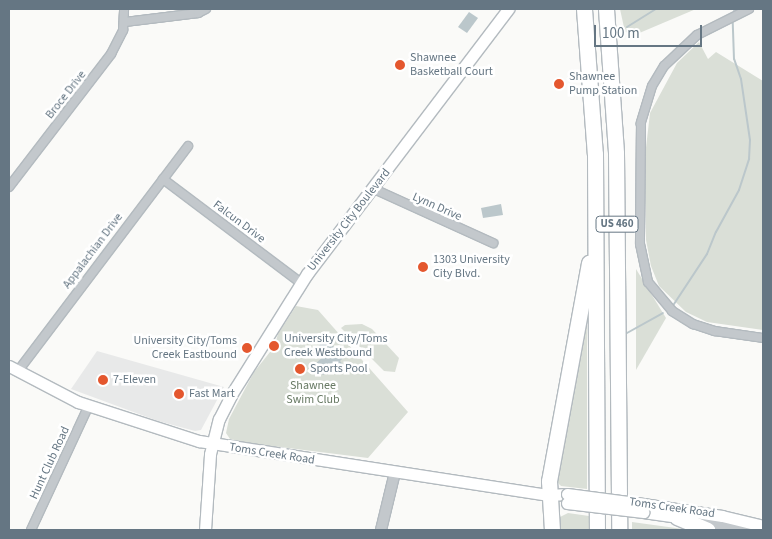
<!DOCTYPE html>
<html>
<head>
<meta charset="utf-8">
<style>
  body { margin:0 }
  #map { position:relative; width:772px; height:539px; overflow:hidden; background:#fafaf8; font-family:"Source Sans 3",sans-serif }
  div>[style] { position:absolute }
  .built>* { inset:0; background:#e8e9e9 }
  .green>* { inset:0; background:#dadfd7 }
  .water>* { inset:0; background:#bbc7cb }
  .stream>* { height:2px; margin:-1px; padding:0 1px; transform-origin:1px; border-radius:1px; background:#bbc7cb }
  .roads { filter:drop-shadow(1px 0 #b3babf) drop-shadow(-1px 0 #b3babf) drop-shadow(0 1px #b3babf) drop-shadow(0 -1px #b3babf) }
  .minor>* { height:8px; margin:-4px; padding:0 4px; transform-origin:4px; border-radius:4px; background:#c3c8cc }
  .tertiary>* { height:10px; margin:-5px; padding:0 5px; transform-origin:5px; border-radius:5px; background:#c3c8cc }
  .secondary>* { height:11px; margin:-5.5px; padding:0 5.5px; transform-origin:5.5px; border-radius:5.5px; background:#fff }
  .motorway>* { height:15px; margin:-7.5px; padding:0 7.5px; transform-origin:7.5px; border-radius:7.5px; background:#fff }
  .bridges { filter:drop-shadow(1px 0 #b3babf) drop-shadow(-1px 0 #b3babf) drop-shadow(0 1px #b3babf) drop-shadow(0 -1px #b3babf) }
  .secondary-bridge>* { height:11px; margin:-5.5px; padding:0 5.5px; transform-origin:5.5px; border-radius:5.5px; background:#fff }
  .dots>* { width:14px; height:14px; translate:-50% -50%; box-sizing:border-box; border:2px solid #fff; border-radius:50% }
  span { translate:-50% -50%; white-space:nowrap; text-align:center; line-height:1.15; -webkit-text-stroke:5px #fff; paint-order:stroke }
  .shield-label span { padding:1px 4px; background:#fff; border:1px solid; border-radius:4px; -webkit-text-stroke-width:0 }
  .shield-label { font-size:11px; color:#657683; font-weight:700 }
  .poi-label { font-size:12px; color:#657683 }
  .left { translate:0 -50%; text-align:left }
  .right { translate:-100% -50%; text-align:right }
  .street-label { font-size:12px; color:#657683 }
  .park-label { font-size:12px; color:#687a64 }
  .frame { position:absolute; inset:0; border:10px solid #657683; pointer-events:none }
  .scale { position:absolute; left:594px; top:25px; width:108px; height:22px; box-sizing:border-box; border:2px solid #657683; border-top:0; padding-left:6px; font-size:15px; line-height:18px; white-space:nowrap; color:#657683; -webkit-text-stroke:4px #fff; paint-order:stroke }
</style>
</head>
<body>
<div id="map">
  <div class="built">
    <i style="clip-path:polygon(97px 351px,224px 387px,201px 430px,195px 431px,158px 421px,71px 389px)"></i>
  </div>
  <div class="green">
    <i style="clip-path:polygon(620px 9px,696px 9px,637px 34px,625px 32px)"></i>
    <i style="clip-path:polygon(699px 42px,708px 59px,716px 52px,763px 81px,763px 330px,707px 322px,686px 312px,659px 286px,651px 266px,646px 240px,645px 156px,650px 113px,677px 63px)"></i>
    <i style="clip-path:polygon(636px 269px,666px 318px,636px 370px)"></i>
    <i style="clip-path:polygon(296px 306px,318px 310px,408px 412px,368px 458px,247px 443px,230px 439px,226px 433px,229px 419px,254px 372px,274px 347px,278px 334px)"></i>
    <i style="clip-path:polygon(587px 309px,587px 489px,561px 486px,557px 482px)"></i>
    <i style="clip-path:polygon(345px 325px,362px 324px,372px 329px,399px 358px,395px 372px,384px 371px,341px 328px)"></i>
    <i style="clip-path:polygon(568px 513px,589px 516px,589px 530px,560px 530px,560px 517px)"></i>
    <i style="clip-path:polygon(632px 522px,690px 530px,632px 530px)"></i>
  </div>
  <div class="water">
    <i style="clip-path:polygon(469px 12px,478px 18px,467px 33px,458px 27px)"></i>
    <i style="clip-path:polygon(501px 204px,503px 215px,483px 218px,481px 208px)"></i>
    <i style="clip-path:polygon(327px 339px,343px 358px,340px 361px,345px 367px,339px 372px,334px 367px,323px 375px,314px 365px,324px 356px,317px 347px)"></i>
  </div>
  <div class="stream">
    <i style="left:734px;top:10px;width:1px;rotate:-45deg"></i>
    <i style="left:627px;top:27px;width:34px;rotate:-32deg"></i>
    <i style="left:674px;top:304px;width:60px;rotate:-56.6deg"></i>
    <i style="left:707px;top:254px;width:24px;rotate:-68deg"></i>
    <i style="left:716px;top:232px;width:48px;rotate:-61.3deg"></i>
    <i style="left:739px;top:190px;width:33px;rotate:-72deg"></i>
    <i style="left:749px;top:159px;width:19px;rotate:-87deg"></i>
    <i style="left:750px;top:140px;width:62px;rotate:-98.4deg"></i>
    <i style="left:741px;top:79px;width:21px;rotate:-109deg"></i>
    <i style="left:734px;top:59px;width:36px;rotate:-92deg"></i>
    <i style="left:627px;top:333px;width:41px;rotate:-29.1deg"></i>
  </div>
  <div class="roads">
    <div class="minor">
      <i style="left:749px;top:9px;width:58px;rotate:153.4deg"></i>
      <i style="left:697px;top:35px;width:45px;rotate:136.8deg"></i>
      <i style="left:664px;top:66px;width:23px;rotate:121deg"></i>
      <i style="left:652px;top:86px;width:39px;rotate:107deg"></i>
      <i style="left:641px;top:123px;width:121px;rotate:90.5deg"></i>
      <i style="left:640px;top:244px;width:39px;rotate:78deg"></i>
      <i style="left:648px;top:282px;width:38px;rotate:50deg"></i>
      <i style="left:672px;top:311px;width:25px;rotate:32deg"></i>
      <i style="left:693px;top:324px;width:23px;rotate:18deg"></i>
      <i style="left:715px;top:331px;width:49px;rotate:8.3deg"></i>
      <i style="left:125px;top:22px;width:74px;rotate:-7deg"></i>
      <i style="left:198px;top:13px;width:9px;rotate:-27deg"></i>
      <i style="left:163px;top:179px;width:173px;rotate:37deg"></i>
      <i style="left:9px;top:187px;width:168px;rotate:-52.5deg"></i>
      <i style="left:111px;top:54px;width:27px;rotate:-63deg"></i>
      <i style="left:123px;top:30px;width:21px;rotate:-87deg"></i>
      <i style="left:374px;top:189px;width:131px;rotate:24.4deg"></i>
      <i style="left:18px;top:371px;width:282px;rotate:-52.9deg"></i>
      <i style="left:31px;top:530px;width:138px;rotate:-65.1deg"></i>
    </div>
    <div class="tertiary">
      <i style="left:692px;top:519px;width:56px;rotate:11.3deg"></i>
      <i style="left:381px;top:530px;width:60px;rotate:-76.4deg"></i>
    </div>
    <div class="secondary">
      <i style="left:9px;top:366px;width:78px;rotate:27.6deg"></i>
      <i style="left:78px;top:402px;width:127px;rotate:17.9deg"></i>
      <i style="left:199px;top:441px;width:354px;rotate:8.8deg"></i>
      <i style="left:549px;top:495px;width:18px;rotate:-3deg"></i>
      <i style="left:643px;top:504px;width:80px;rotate:8.6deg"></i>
      <i style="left:722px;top:516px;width:42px;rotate:13.7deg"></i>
      <i style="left:643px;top:512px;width:34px;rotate:8deg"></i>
      <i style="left:205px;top:530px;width:76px;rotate:-86.2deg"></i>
      <i style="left:210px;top:454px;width:36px;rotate:-76deg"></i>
      <i style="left:219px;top:419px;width:27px;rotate:-63deg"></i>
      <i style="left:231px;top:395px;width:143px;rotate:-57.9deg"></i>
      <i style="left:307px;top:274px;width:333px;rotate:-52.8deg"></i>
    </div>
    <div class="motorway">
      <i style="left:584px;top:9px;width:145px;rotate:85.7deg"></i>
      <i style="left:595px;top:154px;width:376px;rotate:89.7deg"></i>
      <i style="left:606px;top:9px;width:144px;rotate:86deg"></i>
      <i style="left:616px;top:153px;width:377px;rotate:89.5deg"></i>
      <i style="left:677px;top:517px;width:33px;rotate:23deg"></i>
      <i style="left:552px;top:530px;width:49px;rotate:-93.5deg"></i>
      <i style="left:549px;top:481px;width:222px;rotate:-79.6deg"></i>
    </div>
  </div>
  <div class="bridges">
    <div class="secondary-bridge">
      <i style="left:567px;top:494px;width:77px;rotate:7.5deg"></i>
      <i style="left:567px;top:503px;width:77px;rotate:6.8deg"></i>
    </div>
  </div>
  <div class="dots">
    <i style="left:400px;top:65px;background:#e4572e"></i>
    <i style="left:559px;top:84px;background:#e4572e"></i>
    <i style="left:423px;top:267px;background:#e4572e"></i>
    <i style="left:274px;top:346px;background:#e4572e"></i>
    <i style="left:247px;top:348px;background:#e4572e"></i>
    <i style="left:300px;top:369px;background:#e4572e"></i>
    <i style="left:103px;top:380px;background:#e4572e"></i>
    <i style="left:179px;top:394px;background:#e4572e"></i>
  </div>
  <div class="shield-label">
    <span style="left:617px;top:224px">US 460</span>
  </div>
  <div class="poi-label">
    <span class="left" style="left:410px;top:65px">Shawnee<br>Basketball Court</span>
    <span class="left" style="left:569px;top:84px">Shawnee<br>Pump Station</span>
    <span class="left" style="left:433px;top:267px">1303 University<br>City Blvd.</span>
    <span class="left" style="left:284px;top:346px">University City/Toms<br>Creek Westbound</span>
    <span class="right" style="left:237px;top:348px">University City/Toms<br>Creek Eastbound</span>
    <span class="left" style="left:310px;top:369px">Sports Pool</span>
    <span class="left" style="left:113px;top:380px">7-Eleven</span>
    <span class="left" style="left:189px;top:394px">Fast Mart</span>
  </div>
  <div class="street-label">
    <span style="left:66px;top:95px;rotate:-52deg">Broce Drive</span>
    <span style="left:437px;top:207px;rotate:24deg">Lynn Drive</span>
    <span style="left:349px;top:220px;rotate:-52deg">University City Boulevard</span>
    <span style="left:239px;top:222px;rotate:37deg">Falcun Drive</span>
    <span style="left:93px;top:251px;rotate:-53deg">Appalachian Drive</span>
    <span style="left:272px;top:454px;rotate:9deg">Toms Creek Road</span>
    <span style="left:50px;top:463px;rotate:-65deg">Hunt Club Road</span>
    <span style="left:672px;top:508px;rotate:8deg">Toms Creek Road</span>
  </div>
  <div class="park-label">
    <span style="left:313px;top:393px">Shawnee<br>Swim Club</span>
  </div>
  <div class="frame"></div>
  <div class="scale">100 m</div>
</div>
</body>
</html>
